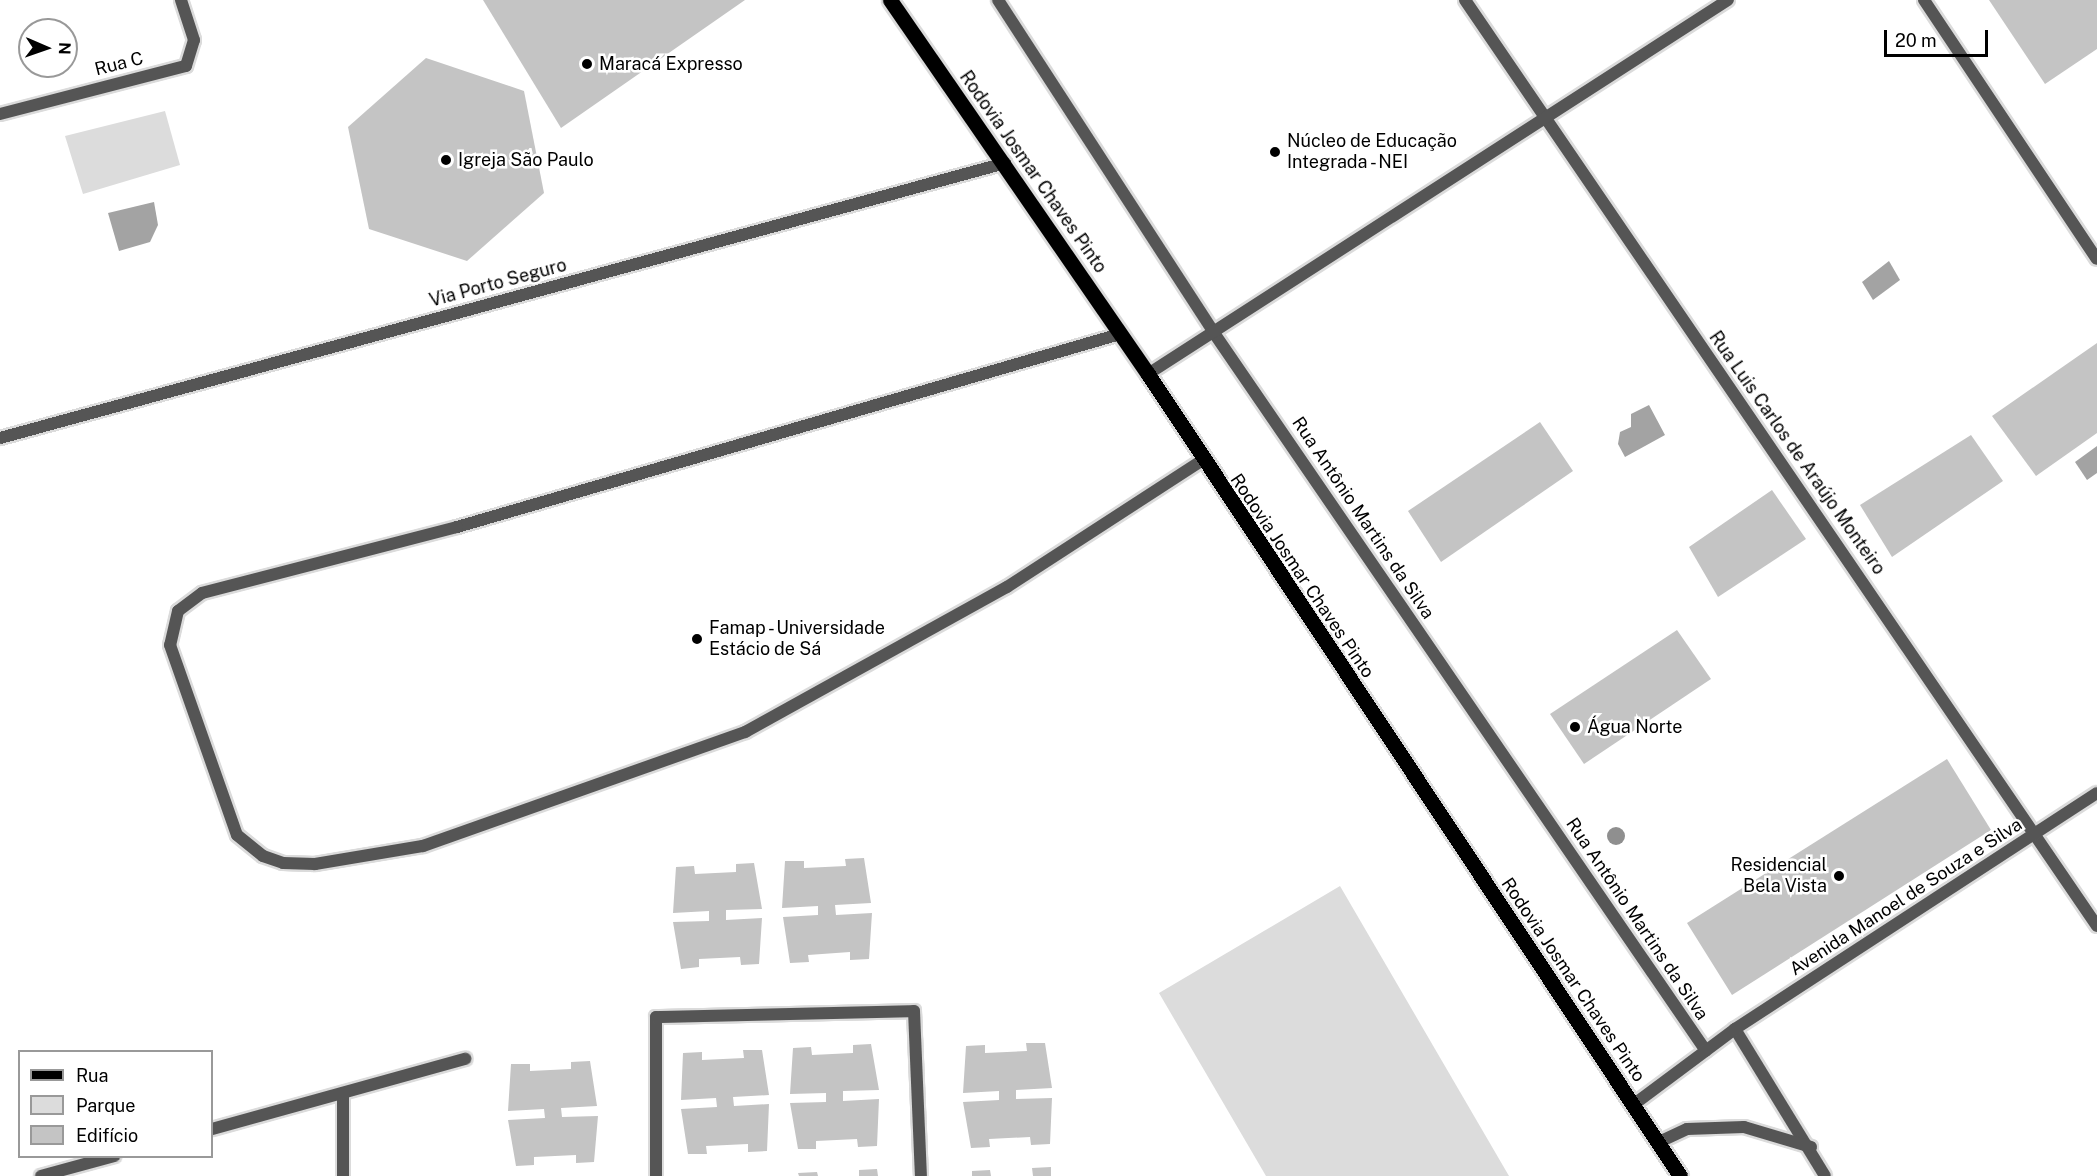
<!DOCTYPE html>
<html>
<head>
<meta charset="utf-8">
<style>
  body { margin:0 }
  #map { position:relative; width:2097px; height:1176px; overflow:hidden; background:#fff; font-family:"Public Sans",sans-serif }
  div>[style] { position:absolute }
  .green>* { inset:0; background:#dcdcdc }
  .water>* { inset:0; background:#a3a3a3 }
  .building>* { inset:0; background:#c4c4c4 }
  .roads { filter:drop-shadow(2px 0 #dbdbdb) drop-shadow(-2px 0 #dbdbdb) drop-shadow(0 2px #dbdbdb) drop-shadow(0 -2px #dbdbdb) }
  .lane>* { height:12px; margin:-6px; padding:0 6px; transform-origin:6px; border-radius:6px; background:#555 }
  .street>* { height:12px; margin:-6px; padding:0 6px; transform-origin:6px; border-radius:6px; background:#555 }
  .primary>* { height:15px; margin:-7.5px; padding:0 7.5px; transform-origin:7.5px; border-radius:7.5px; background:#000 }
  .trees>* { width:18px; height:18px; margin:-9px; border-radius:50%; background:#8f8f8f }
  .dots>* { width:16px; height:16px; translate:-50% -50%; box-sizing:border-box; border:3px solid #fff; border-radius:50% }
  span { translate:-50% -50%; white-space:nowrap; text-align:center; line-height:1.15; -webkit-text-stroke:5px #fff; paint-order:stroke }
  .street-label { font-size:18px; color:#000 }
  .poi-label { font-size:18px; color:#000 }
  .left { translate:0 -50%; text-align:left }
  .right { translate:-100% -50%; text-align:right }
  .legend { position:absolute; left:18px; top:1050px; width:195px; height:108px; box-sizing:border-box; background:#fff; border:2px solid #999; margin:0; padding:8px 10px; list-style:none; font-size:18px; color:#000 }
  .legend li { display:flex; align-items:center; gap:12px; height:30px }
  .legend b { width:30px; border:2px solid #999 }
  .north { position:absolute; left:18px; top:18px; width:60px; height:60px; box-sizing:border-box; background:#fff; border:2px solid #999; border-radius:50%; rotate:92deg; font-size:16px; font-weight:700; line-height:24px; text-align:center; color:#000 }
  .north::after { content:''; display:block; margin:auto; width:21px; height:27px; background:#000; clip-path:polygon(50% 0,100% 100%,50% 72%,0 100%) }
  .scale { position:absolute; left:1884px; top:30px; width:104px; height:27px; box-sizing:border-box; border:3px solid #000; border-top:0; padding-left:8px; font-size:18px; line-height:21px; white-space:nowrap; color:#000; -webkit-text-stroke:4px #fff; paint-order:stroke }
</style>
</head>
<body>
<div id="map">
  <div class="green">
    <i style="clip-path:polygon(165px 111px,180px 165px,83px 194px,65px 136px)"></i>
    <i style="clip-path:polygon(1340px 886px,1509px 1176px,1266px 1176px,1159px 993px)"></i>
  </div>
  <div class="water">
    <i style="clip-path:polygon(154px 202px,158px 225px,150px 242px,119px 251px,108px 213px)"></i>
    <i style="clip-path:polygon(1889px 261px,1900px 280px,1873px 300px,1862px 282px)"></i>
    <i style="clip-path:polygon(1649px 405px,1665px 435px,1625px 457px,1618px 444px,1620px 432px,1631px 427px,1631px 414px)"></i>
    <i style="clip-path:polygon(2097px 446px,2097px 473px,2087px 480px,2075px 462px)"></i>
  </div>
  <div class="building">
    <i style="clip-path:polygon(483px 0,745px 0,561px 128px)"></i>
    <i style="clip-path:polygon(1989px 0,2097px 0,2097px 49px,2045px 84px)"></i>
    <i style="clip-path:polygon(426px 58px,524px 91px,544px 193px,467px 261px,369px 229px,348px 127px)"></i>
    <i style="clip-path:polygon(2097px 343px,2097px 433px,2036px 476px,1992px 416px)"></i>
    <i style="clip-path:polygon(1540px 422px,1573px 471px,1441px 562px,1408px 511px)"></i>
    <i style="clip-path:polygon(1971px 435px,2003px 481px,1892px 557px,1860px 505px)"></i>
    <i style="clip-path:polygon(1772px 490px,1806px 539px,1718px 597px,1689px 547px)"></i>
    <i style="clip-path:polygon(1677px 630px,1711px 679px,1584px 764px,1550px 714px)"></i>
    <i style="clip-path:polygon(1947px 759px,1991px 830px,1732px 995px,1687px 923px)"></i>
    <i style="clip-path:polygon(864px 858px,871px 903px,835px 905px,836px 915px,872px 913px,869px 959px,850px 960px,850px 952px,808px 955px,809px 962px,790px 963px,783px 917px,818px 915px,818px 906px,782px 908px,785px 861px,804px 861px,804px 868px,846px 866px,845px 859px)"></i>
    <i style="clip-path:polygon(754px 863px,762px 909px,726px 910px,726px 920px,762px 918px,759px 964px,741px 965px,740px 957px,699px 959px,699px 967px,681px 969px,673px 922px,709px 921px,709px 911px,673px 913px,676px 867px,694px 866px,695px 874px,736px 872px,736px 864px)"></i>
    <i style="clip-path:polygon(1026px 1043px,1045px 1043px,1052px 1088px,1016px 1090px,1016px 1099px,1052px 1098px,1050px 1144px,1031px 1145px,1030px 1137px,989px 1139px,990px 1147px,971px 1148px,963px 1102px,999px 1100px,999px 1091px,963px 1093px,966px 1046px,985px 1045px,985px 1053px,1027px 1051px)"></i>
    <i style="clip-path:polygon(871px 1044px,879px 1090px,843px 1091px,843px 1101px,879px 1099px,877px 1146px,858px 1147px,857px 1139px,816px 1141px,816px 1149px,798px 1149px,790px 1103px,826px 1102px,826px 1093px,790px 1094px,793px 1048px,811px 1047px,812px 1055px,853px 1053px,853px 1045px)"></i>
    <i style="clip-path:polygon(743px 1050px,762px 1050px,769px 1095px,733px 1097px,734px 1106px,769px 1104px,767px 1151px,748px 1152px,748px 1144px,706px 1146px,707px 1154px,688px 1154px,681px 1109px,717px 1107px,716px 1098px,681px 1100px,683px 1053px,702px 1052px,702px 1060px,744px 1058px)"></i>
    <i style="clip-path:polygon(590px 1061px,597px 1106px,561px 1108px,562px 1117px,598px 1116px,594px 1162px,576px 1163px,576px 1155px,534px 1157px,534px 1165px,516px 1166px,508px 1120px,545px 1118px,544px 1109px,508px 1111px,511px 1064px,530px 1064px,530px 1071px,571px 1069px,571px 1062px)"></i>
    <i style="clip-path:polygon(1051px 1167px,1051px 1176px,1033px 1176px,1032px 1168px)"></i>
    <i style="clip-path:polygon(877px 1169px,878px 1176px,859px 1176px,859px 1170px)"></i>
    <i style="clip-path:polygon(990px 1170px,991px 1176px,972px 1176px,972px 1171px)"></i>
    <i style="clip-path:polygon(817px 1172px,818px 1176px,799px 1176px,798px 1173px)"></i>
  </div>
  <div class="roads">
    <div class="lane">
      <i style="left:1120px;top:334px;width:691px;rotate:163.77deg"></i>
      <i style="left:457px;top:527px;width:263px;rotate:165.5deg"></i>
      <i style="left:202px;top:593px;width:30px;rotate:143deg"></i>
      <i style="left:178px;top:611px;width:35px;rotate:103deg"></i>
      <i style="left:170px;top:645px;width:201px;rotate:70.6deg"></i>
      <i style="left:237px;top:835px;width:33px;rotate:39deg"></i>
      <i style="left:263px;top:856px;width:21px;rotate:19deg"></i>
      <i style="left:283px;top:863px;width:32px;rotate:2deg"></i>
      <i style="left:315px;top:864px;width:109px;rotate:-9.5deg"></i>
      <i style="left:423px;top:846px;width:342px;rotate:-19.5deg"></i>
      <i style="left:745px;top:732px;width:299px;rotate:-29deg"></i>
      <i style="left:1007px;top:587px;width:231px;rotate:-33deg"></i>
      <i style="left:1735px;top:1029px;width:172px;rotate:58.5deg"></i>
      <i style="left:1657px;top:1143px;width:33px;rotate:-25deg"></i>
      <i style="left:1687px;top:1129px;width:57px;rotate:-2deg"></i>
      <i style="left:1744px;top:1127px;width:70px;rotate:16.6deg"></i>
    </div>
    <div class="street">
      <i style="left:998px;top:0;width:397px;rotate:57deg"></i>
      <i style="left:1214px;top:333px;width:870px;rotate:55.58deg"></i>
      <i style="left:1465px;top:0;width:1121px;rotate:55.69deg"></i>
      <i style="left:1924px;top:0;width:311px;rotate:56.3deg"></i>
      <i style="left:0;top:114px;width:192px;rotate:-14.5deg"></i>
      <i style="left:186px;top:66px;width:27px;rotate:-73deg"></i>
      <i style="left:194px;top:40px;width:42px;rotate:-108deg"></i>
      <i style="left:1148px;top:374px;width:690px;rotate:-32.82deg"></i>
      <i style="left:0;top:438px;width:1042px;rotate:-15.3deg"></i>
      <i style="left:343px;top:1093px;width:83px;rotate:90deg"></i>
      <i style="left:1633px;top:1105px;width:127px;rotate:-36.7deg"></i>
      <i style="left:1735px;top:1029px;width:432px;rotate:-33.1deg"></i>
      <i style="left:212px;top:1129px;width:263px;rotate:-15.5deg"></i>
      <i style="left:41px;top:1176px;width:76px;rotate:-15.3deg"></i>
      <i style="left:656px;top:1176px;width:159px;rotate:-90deg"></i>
      <i style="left:656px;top:1017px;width:258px;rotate:-1.3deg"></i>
      <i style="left:914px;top:1011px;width:165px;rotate:87.6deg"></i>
    </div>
    <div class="primary">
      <i style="left:890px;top:0;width:454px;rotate:55.4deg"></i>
      <i style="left:1148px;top:374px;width:962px;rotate:56.44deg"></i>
    </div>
  </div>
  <div class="trees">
    <i style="left:1616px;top:836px"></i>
  </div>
  <div class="dots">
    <i style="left:587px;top:64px;background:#000"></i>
    <i style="left:1275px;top:152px;background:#000"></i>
    <i style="left:446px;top:160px;background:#000"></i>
    <i style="left:697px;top:639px;background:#000"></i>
    <i style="left:1575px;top:727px;background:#000"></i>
    <i style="left:1839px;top:876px;background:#000"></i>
  </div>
  <div class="street-label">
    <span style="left:119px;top:64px;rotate:-14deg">Rua C</span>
    <span style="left:1033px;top:172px;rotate:55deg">Rodovia Josmar Chaves Pinto</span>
    <span style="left:498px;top:283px;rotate:-15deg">Via Porto Seguro</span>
    <span style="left:1797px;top:453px;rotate:55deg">Rua Luis Carlos de Araújo Monteiro</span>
    <span style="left:1363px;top:518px;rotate:56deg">Rua Antônio Martins da Silva</span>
    <span style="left:1302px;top:576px;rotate:56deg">Rodovia Josmar Chaves Pinto</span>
    <span style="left:1906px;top:897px;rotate:-33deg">Avenida Manoel de Souza e Silva</span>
    <span style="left:1637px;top:919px;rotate:56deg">Rua Antônio Martins da Silva</span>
    <span style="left:1573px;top:980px;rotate:56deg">Rodovia Josmar Chaves Pinto</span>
  </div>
  <div class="poi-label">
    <span class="left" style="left:599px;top:64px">Maracá Expresso</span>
    <span class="left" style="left:1287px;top:152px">Núcleo de Educação<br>Integrada - NEI</span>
    <span class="left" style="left:458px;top:160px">Igreja São Paulo</span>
    <span class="left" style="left:709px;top:639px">Famap - Universidade<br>Estácio de Sá</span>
    <span class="left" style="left:1587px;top:727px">Água Norte</span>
    <span class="right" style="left:1827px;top:876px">Residencial<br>Bela Vista</span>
  </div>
  <ul class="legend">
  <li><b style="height:8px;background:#000"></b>Rua</li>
  <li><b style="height:16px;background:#dcdcdc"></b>Parque</li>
  <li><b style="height:16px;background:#c4c4c4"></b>Edifício</li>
  </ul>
  <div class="north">N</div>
  <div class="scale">20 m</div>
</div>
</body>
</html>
